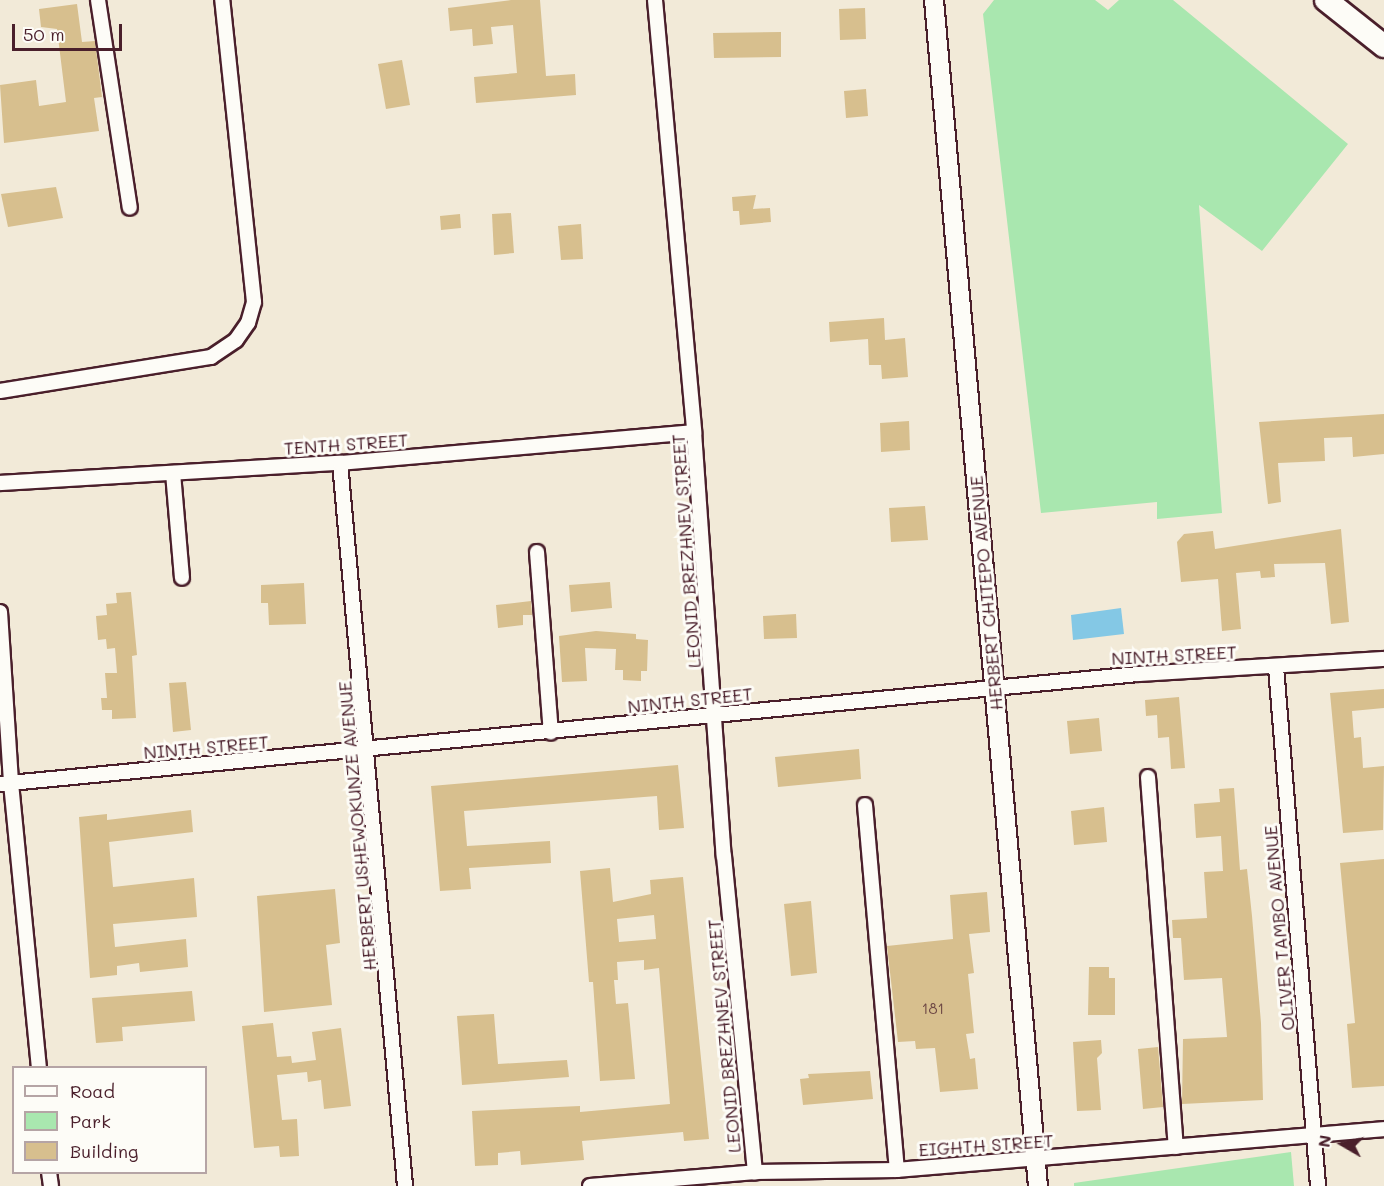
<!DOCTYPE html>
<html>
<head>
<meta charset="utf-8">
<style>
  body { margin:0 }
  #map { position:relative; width:1384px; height:1186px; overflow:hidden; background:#fdfcf7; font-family:Mali,sans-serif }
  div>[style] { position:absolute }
  .built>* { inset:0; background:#f2ead8 }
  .green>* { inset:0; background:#a9e7af }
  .water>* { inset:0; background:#84c8e5 }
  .building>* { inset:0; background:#d7bf8e }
  .roads { filter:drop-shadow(2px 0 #4a1f2b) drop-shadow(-2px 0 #4a1f2b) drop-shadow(0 2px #4a1f2b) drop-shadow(0 -2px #4a1f2b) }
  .minor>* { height:14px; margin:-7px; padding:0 7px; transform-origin:7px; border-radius:7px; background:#fdfcf7 }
  .secondary>* { height:18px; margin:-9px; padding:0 9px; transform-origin:9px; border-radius:9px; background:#fdfcf7 }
  .trunk>* { height:22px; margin:-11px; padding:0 11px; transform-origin:11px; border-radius:11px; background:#fdfcf7 }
  span { translate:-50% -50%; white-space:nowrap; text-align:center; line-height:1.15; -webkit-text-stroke:6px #fdfcf7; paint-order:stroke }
  .number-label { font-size:15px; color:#6d4744 }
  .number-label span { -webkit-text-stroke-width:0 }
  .street-label { font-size:18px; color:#4a1f2b }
  .legend { position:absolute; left:12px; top:1066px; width:195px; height:108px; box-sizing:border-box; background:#fdfcf7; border:2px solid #b5a4a5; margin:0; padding:8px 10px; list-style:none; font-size:18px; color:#4a1f2b }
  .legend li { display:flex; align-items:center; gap:12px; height:30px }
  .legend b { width:30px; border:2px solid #b5a4a5 }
  .north { position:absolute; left:1312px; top:1114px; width:60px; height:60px; -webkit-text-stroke:4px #fdfcf7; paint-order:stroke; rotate:279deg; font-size:16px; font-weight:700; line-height:24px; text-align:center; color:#4a1f2b }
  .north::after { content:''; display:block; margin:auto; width:21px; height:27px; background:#4a1f2b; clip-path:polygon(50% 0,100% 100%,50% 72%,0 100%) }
  .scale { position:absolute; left:12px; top:24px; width:110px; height:27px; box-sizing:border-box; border:3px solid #4a1f2b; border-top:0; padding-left:8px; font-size:18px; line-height:21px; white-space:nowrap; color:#4a1f2b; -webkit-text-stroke:4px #fdfcf7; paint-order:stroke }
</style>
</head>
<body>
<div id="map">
  <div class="built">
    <i style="clip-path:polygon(evenodd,0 0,1384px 0,1384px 1186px,0 1186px,0 0,14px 1068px,206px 1068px,206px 1172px,14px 1172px,14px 1068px)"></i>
  </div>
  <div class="green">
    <i style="clip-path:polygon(994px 0,1095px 0,1108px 10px,1119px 0,1173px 0,1348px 144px,1262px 251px,1199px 205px,1222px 513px,1157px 519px,1157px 502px,1041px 513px,983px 14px)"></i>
    <i style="clip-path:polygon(1291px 1152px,1294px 1186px,1074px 1186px,1074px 1183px)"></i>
  </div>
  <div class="water">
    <i style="clip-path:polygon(1121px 608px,1124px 634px,1073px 640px,1071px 615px)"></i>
  </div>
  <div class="building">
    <i style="clip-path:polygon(511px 0,540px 0,546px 76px,575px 74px,576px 95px,476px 103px,474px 77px,517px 73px,513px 25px,491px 27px,493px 44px,473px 46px,472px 29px,450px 31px,448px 8px)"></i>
    <i style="clip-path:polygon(77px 4px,82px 42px,95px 41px,102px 97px,94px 98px,99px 131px,4px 143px,0 85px,36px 80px,39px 106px,66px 102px,57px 29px,41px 27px,39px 9px)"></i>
    <i style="clip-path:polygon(865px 8px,866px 39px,840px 40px,839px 9px)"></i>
    <i style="clip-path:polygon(781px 32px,781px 57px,714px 58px,713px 33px)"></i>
    <i style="clip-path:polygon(402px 60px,410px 105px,386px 109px,378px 64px)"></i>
    <i style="clip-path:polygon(866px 89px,868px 116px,846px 118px,844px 91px)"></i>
    <i style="clip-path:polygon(56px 187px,63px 218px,8px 227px,1px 194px)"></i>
    <i style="clip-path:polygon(756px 195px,753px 209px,770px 208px,771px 222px,740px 225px,739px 211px,733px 211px,732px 197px)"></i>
    <i style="clip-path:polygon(511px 213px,514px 253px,494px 255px,492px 214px)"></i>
    <i style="clip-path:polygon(460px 214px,461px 228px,441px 230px,440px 216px)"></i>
    <i style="clip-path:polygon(581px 224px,583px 259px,561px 260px,558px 226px)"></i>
    <i style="clip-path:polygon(884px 318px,885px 340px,905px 338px,908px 377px,882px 379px,881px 365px,869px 365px,868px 339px,830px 342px,829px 322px)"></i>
    <i style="clip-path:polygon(1384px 414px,1384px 454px,1353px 457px,1352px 437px,1324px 438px,1325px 461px,1278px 463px,1281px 502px,1268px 504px,1259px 422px)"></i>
    <i style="clip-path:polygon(909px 421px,910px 450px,881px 452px,880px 423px)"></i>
    <i style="clip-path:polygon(925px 506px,928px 540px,891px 542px,889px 508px)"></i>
    <i style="clip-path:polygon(1341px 529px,1349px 622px,1331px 624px,1325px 563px,1274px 564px,1275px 577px,1261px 578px,1260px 571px,1236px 573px,1241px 629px,1222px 631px,1218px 579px,1181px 582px,1177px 542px,1184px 534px,1213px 531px,1215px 549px)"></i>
    <i style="clip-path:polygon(610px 582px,612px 608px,571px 612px,569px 585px)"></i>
    <i style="clip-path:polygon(304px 583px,306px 624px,269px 625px,268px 603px,261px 603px,261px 585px)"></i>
    <i style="clip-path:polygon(131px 592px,137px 655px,132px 656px,136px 718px,112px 719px,112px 710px,102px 710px,101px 698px,107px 698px,105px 673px,117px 673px,115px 648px,107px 649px,106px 639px,98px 640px,96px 616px,107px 615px,106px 604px,117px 603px,116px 593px)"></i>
    <i style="clip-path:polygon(531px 601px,532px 615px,523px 615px,523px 625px,498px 628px,496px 605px)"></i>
    <i style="clip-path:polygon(796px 614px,797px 638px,764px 639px,763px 616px)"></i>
    <i style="clip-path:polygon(596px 631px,636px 634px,636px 639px,648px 640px,647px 671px,641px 671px,641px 681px,623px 680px,623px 670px,615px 670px,616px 649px,585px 648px,587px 681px,562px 682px,559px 636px)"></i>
    <i style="clip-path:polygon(186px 682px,191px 730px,173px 732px,169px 683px)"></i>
    <i style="clip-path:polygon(1384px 689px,1384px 708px,1352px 711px,1354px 738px,1361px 737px,1363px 768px,1384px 766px,1383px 830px,1343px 833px,1330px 693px)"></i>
    <i style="clip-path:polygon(1179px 697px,1185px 768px,1171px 769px,1169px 737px,1158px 738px,1157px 715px,1146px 716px,1145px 700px)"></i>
    <i style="clip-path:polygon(1099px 718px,1102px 751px,1070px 754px,1067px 721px)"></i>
    <i style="clip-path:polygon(859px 749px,861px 779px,778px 787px,775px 757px)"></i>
    <i style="clip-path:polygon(678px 765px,684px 828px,659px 830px,657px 796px,464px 811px,467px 846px,550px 841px,551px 863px,469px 868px,471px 889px,440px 891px,431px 786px)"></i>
    <i style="clip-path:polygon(1234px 788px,1240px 870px,1247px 869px,1252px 916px,1261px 1023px,1263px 1100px,1182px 1104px,1183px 1039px,1227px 1037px,1222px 978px,1184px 980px,1181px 938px,1173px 938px,1172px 920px,1207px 918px,1204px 872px,1223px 871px,1221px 836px,1196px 838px,1194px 804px,1220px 802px,1219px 789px)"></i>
    <i style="clip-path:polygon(1104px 807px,1107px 842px,1074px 845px,1071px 811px)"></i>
    <i style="clip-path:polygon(191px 810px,193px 832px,109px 842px,113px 887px,194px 878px,197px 917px,113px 924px,115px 947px,186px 939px,188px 967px,140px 972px,139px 963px,117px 966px,117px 975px,90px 978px,79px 817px,107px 814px,107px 820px)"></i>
    <i style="clip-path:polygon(1384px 859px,1384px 1086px,1352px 1088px,1347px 1024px,1355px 1023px,1340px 863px)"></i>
    <i style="clip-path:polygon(evenodd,610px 868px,613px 902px,651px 894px,650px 880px,683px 877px,709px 1139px,684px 1141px,683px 1132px,582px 1141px,584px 1160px,521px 1165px,520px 1151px,498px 1153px,498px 1165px,475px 1166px,472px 1111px,580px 1106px,580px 1112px,670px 1104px,659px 968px,644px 970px,644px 960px,617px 962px,618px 980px,614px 980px,616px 1004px,628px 1003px,635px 1079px,600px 1081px,593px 982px,589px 982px,580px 871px,610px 868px,654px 915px,656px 939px,619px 942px,617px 919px,654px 915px)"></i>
    <i style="clip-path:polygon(335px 889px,340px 943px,326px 945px,332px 1005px,264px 1012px,257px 896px)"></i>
    <i style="clip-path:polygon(987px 892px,990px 932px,969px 934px,974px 973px,968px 974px,974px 1033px,966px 1034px,970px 1059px,975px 1058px,978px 1089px,940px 1092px,935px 1048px,916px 1049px,915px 1041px,898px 1042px,887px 946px,953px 939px,950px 895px)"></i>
    <i style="clip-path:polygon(811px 901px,817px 973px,791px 976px,784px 904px)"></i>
    <i style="clip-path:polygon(1089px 967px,1109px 967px,1109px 978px,1115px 978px,1115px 1015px,1088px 1015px)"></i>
    <i style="clip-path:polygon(192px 991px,195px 1021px,122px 1027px,123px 1041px,96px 1043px,92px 998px)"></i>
    <i style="clip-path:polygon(494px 1014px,498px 1064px,567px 1060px,569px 1077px,462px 1085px,457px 1016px)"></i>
    <i style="clip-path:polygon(273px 1023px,277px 1057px,291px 1056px,292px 1063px,316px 1060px,312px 1032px,341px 1028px,351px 1106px,324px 1109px,321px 1080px,308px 1082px,307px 1072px,277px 1075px,282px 1120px,297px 1119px,299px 1156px,280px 1157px,279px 1146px,254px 1148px,242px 1026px)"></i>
    <i style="clip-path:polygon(1101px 1040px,1102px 1053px,1097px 1058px,1101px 1110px,1077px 1111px,1073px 1042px)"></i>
    <i style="clip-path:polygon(1158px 1047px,1163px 1107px,1143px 1109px,1138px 1049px)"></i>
    <i style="clip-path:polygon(870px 1071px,873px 1099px,803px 1105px,800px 1079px,809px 1078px,808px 1074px)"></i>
  </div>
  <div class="roads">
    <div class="minor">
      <i style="left:98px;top:0;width:210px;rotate:81.3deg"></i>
      <i style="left:655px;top:0;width:434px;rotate:84.8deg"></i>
      <i style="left:694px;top:432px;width:425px;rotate:86deg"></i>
      <i style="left:724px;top:856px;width:318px;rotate:84.4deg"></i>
      <i style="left:0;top:391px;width:214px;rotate:-9.2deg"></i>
      <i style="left:211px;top:357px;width:30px;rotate:-34deg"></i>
      <i style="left:236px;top:340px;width:21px;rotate:-55deg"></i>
      <i style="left:248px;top:323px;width:22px;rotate:-74deg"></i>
      <i style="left:254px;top:302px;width:304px;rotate:-96deg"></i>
      <i style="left:340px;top:463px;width:726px;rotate:84.86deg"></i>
      <i style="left:173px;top:473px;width:105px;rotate:85.1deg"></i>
      <i style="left:0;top:483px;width:341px;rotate:-3.4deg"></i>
      <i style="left:340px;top:463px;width:355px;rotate:-5deg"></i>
      <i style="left:537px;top:552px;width:181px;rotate:85.6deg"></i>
      <i style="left:0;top:612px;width:171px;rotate:86.3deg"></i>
      <i style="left:11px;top:783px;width:286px;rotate:84.4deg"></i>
      <i style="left:1276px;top:667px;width:521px;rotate:85.37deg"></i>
      <i style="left:1148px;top:777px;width:371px;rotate:85.7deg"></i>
      <i style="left:0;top:784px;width:1143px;rotate:-5.52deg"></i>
      <i style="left:1138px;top:674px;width:246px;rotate:-3.5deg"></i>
      <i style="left:865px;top:805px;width:366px;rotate:85deg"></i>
      <i style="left:49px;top:1172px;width:14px;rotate:82deg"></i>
      <i style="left:590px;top:1186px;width:166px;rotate:-4.8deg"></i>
      <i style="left:755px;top:1172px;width:142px;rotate:-0.8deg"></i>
      <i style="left:897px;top:1170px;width:489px;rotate:-4.8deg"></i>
    </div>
    <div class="secondary">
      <i style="left:934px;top:0;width:1191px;rotate:84.99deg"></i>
    </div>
    <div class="trunk">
      <i style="left:1326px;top:0;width:74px;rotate:38.4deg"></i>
    </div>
  </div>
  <div class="number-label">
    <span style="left:933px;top:1009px">181</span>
  </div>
  <div class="street-label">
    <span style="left:346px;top:444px;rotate:-4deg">TENTH STREET</span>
    <span style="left:686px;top:551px;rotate:-94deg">LEONID BREZHNEV STREET</span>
    <span style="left:986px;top:593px;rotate:-95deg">HERBERT CHITEPO AVENUE</span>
    <span style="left:1174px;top:655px;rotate:-3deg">NINTH STREET</span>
    <span style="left:690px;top:700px;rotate:-6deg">NINTH STREET</span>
    <span style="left:206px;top:747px;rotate:-5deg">NINTH STREET</span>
    <span style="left:357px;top:826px;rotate:-95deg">HERBERT USHEWOKUNZE AVENUE</span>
    <span style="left:1279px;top:928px;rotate:-95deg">OLIVER TAMBO AVENUE</span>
    <span style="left:724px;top:1036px;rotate:-95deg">LEONID BREZHNEV STREET</span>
    <span style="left:986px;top:1145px;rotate:-4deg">EIGHTH STREET</span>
  </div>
  <ul class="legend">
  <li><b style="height:8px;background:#fdfcf7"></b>Road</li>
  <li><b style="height:16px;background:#a9e7af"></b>Park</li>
  <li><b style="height:16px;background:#d7bf8e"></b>Building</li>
  </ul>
  <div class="north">N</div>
  <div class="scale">50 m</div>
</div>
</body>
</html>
